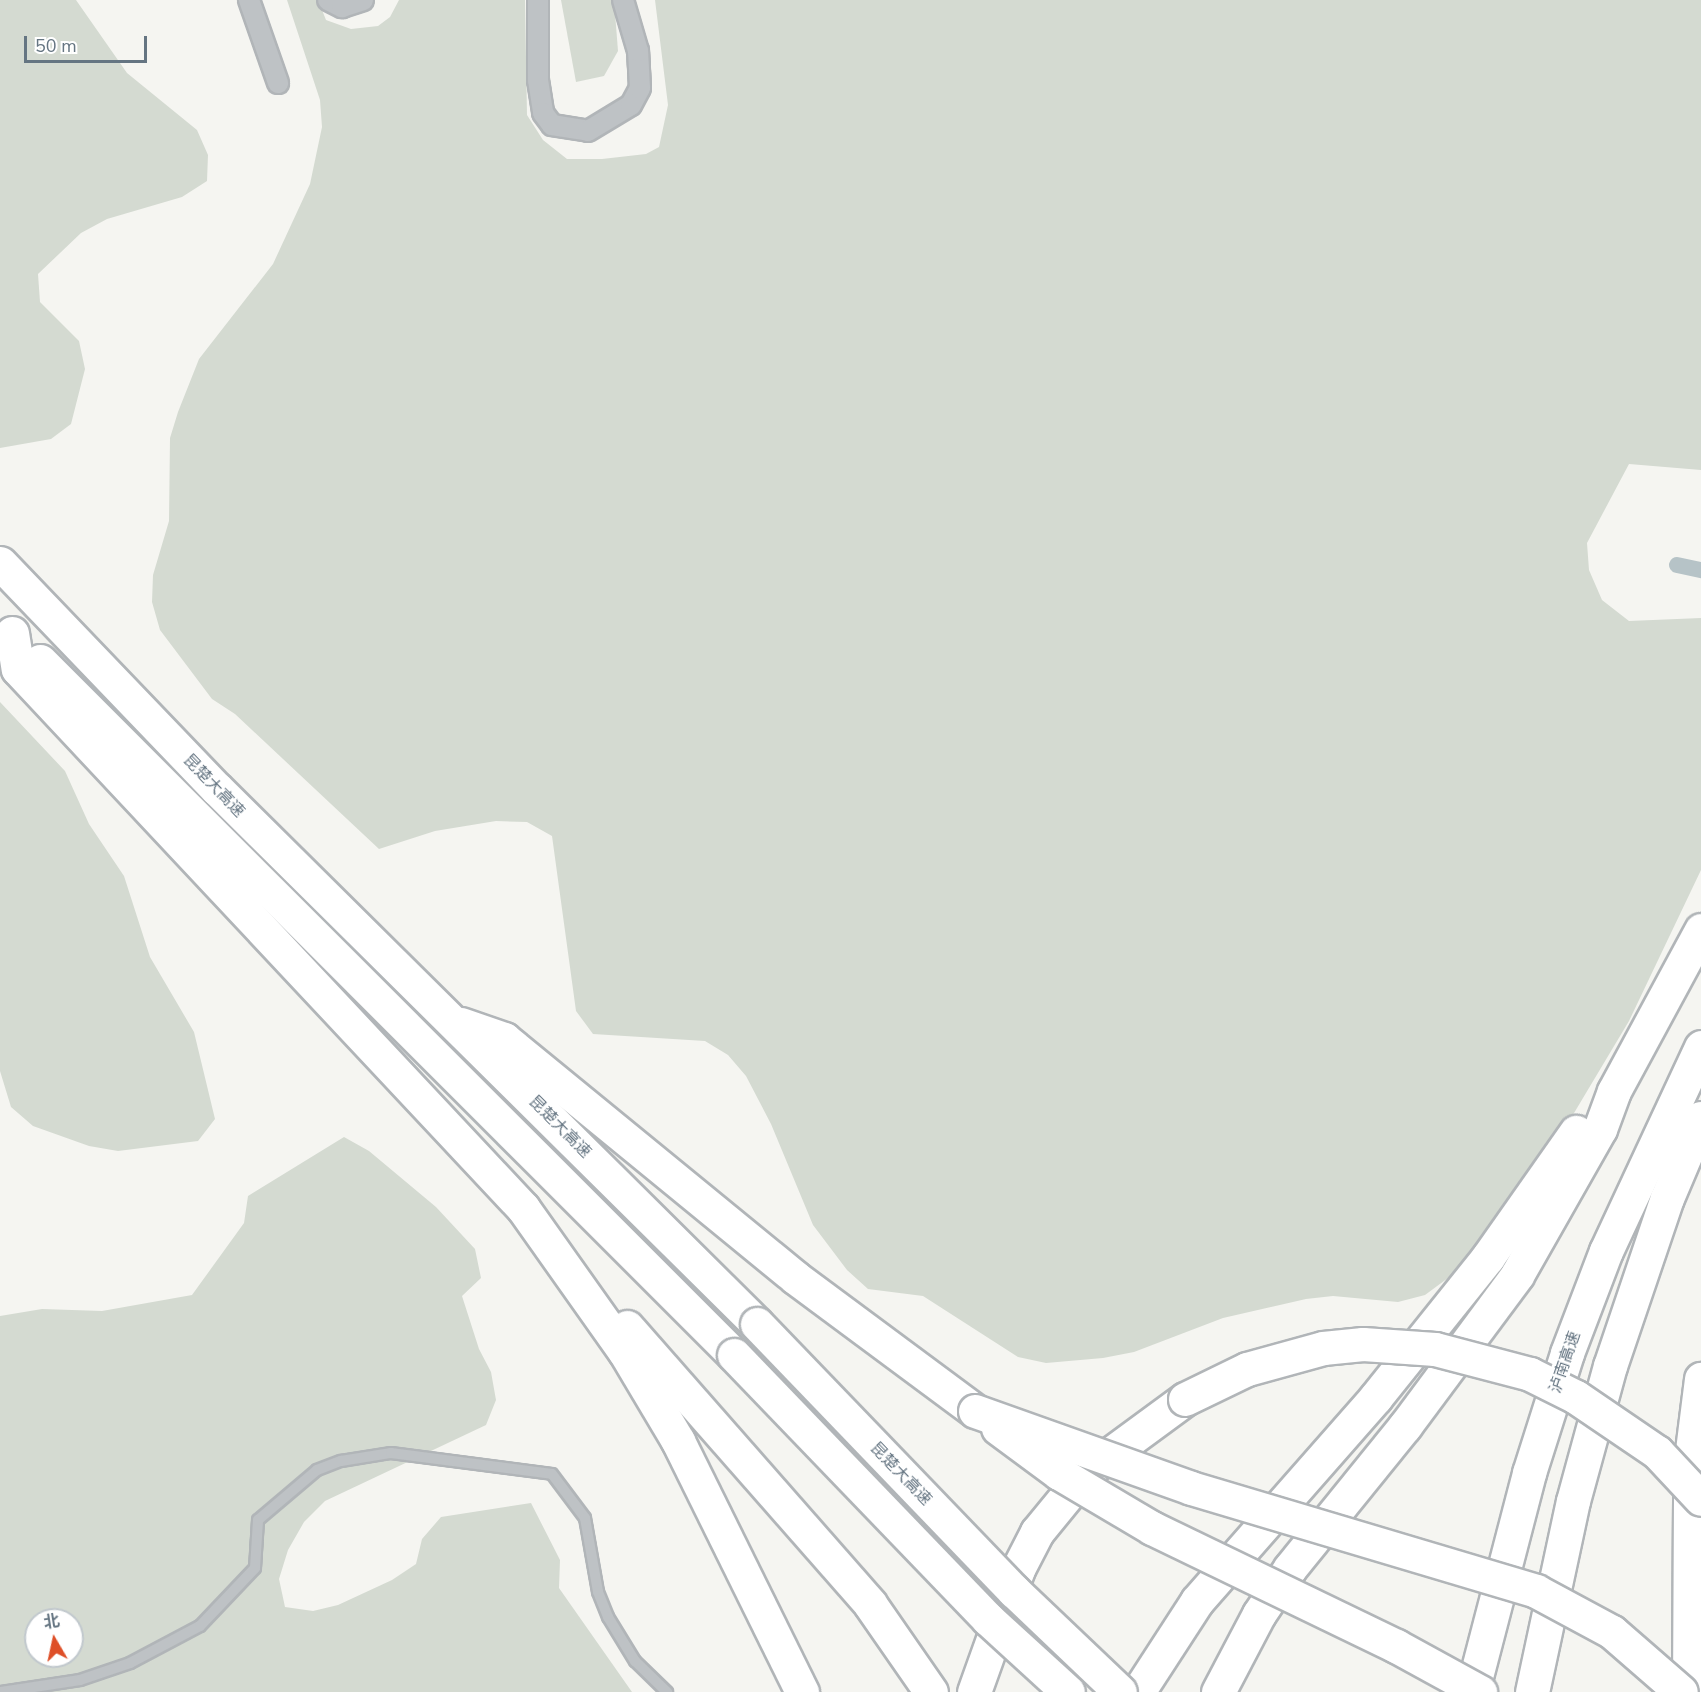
<!DOCTYPE html>
<html>
<head>
<meta charset="utf-8">
<style>
  body { margin:0 }
  #map { position:relative; width:1701px; height:1692px; overflow:hidden; background:#f5f5f1; font-family:"Nunito Sans","Noto Sans SC",sans-serif }
  div>[style] { position:absolute }
  .green>* { inset:0; background:#d4dad1 }
  .canal>* { height:16px; margin:-8px; padding:0 8px; transform-origin:8px; border-radius:8px; background:#b6c3c7 }
  .roads { filter:drop-shadow(2px 0 #b1b5b8) drop-shadow(-2px 0 #b1b5b8) drop-shadow(0 2px #b1b5b8) drop-shadow(0 -2px #b1b5b8) }
  .lane>* { height:10px; margin:-5px; padding:0 5px; transform-origin:5px; border-radius:5px; background:#bec2c5 }
  .street>* { height:20px; margin:-10px; padding:0 10px; transform-origin:10px; border-radius:10px; background:#bec2c5 }
  .highway>* { height:33px; margin:-16.5px; padding:0 16.5px; transform-origin:16.5px; border-radius:16.5px; background:#fff }
  .bridges { filter:drop-shadow(2px 0 #b1b5b8) drop-shadow(-2px 0 #b1b5b8) drop-shadow(0 2px #b1b5b8) drop-shadow(0 -2px #b1b5b8) }
  .highway-bridge>* { height:33px; margin:-16.5px; padding:0 16.5px; transform-origin:16.5px; border-radius:16.5px; background:#fff }
  span { translate:-50% -50%; white-space:nowrap; text-align:center; line-height:1.15; -webkit-text-stroke:6px #fff; paint-order:stroke }
  .street-label { font-size:16px; color:#657582 }
  .north { position:absolute; left:24px; top:1608px; width:60px; height:60px; box-sizing:border-box; background:#fff; border:2px solid #c1c8cd; border-radius:50%; rotate:351deg; font-size:16px; font-weight:700; line-height:24px; text-align:center; color:#657582 }
  .north::after { content:''; display:block; margin:auto; width:21px; height:27px; background:#de4f28; clip-path:polygon(50% 0,100% 100%,50% 72%,0 100%) }
  .scale { position:absolute; left:24px; top:36px; width:123px; height:27px; box-sizing:border-box; border:3px solid #657582; border-top:0; padding-left:8px; font-size:18px; line-height:21px; white-space:nowrap; color:#657582; -webkit-text-stroke:4px #fff; paint-order:stroke }
</style>
</head>
<body>
<div id="map">
  <div class="green">
    <i style="clip-path:polygon(0 0,76px 0,127px 73px,197px 130px,208px 155px,207px 181px,182px 197px,107px 219px,81px 233px,38px 274px,40px 302px,79px 341px,85px 369px,71px 424px,51px 439px,0 448px)"></i>
    <i style="clip-path:polygon(287px 0,318px 0,326px 20px,351px 29px,378px 26px,390px 17px,399px 0,525px 0,527px 115px,543px 140px,567px 159px,602px 159px,646px 154px,659px 147px,668px 105px,655px 0,1701px 0,1701px 470px,1629px 464px,1587px 543px,1589px 570px,1602px 600px,1629px 621px,1701px 618px,1701px 870px,1629px 1021px,1488px 1257px,1471px 1261px,1425px 1295px,1398px 1302px,1333px 1296px,1306px 1299px,1223px 1318px,1134px 1352px,1103px 1358px,1046px 1363px,1018px 1357px,923px 1296px,868px 1289px,847px 1270px,813px 1225px,771px 1124px,746px 1076px,728px 1055px,705px 1041px,593px 1034px,576px 1011px,552px 836px,527px 822px,496px 821px,435px 831px,379px 849px,235px 714px,212px 699px,160px 630px,152px 602px,153px 575px,169px 521px,170px 438px,178px 412px,199px 359px,273px 264px,310px 184px,322px 127px,320px 100px)"></i>
    <i style="clip-path:polygon(561px 0,614px 0,618px 51px,604px 76px,576px 82px)"></i>
    <i style="clip-path:polygon(0 702px,65px 771px,89px 824px,124px 876px,150px 957px,194px 1032px,215px 1119px,198px 1141px,118px 1151px,89px 1146px,33px 1126px,11px 1107px,0 1071px)"></i>
    <i style="clip-path:polygon(evenodd,344px 1137px,369px 1151px,436px 1207px,475px 1249px,481px 1278px,462px 1296px,479px 1349px,491px 1372px,496px 1400px,486px 1425px,325px 1501px,304px 1522px,288px 1550px,279px 1579px,285px 1607px,313px 1611px,338px 1605px,392px 1580px,416px 1564px,422px 1539px,441px 1517px,531px 1503px,560px 1560px,559px 1588px,632px 1692px,0 1692px,0 1316px,42px 1309px,102px 1311px,192px 1295px,244px 1223px,248px 1196px,344px 1137px,36px 1620px,72px 1620px,72px 1656px,36px 1656px,36px 1620px)"></i>
  </div>
  <div class="canal">
    <i style="left:1677px;top:565px;width:25px;rotate:12deg"></i>
  </div>
  <div class="roads">
    <div class="lane">
      <i style="left:1px;top:1692px;width:80px;rotate:-8.6deg"></i>
      <i style="left:80px;top:1680px;width:53px;rotate:-18.8deg"></i>
      <i style="left:130px;top:1663px;width:79px;rotate:-27.9deg"></i>
      <i style="left:200px;top:1626px;width:80px;rotate:-46.5deg"></i>
      <i style="left:255px;top:1568px;width:48px;rotate:-86.4deg"></i>
      <i style="left:258px;top:1520px;width:77px;rotate:-40.3deg"></i>
      <i style="left:317px;top:1470px;width:26px;rotate:-21deg"></i>
      <i style="left:341px;top:1461px;width:51px;rotate:-9.1deg"></i>
      <i style="left:391px;top:1453px;width:162px;rotate:7.4deg"></i>
      <i style="left:552px;top:1474px;width:55px;rotate:53.1deg"></i>
      <i style="left:585px;top:1518px;width:75px;rotate:80deg"></i>
      <i style="left:598px;top:1592px;width:27px;rotate:68deg"></i>
      <i style="left:608px;top:1617px;width:52px;rotate:58.5deg"></i>
      <i style="left:635px;top:1661px;width:45px;rotate:44.1deg"></i>
    </div>
    <div class="street">
      <i style="left:249px;top:0;width:88px;rotate:70.7deg"></i>
      <i style="left:328px;top:0;width:16px;rotate:27deg"></i>
      <i style="left:342px;top:7px;width:22px;rotate:-18deg"></i>
      <i style="left:538px;top:0;width:80px;rotate:90deg"></i>
      <i style="left:538px;top:80px;width:33px;rotate:81deg"></i>
      <i style="left:543px;top:113px;width:15px;rotate:53deg"></i>
      <i style="left:552px;top:125px;width:36px;rotate:9deg"></i>
      <i style="left:588px;top:131px;width:50px;rotate:-31.2deg"></i>
      <i style="left:631px;top:105px;width:19px;rotate:-62deg"></i>
      <i style="left:640px;top:88px;width:37px;rotate:-93deg"></i>
      <i style="left:638px;top:51px;width:53px;rotate:-106.4deg"></i>
    </div>
    <div class="highway">
      <i style="left:0;top:563px;width:313px;rotate:46.2deg"></i>
      <i style="left:217px;top:789px;width:760px;rotate:44.73deg"></i>
      <i style="left:12px;top:633px;width:36px;rotate:81deg"></i>
      <i style="left:18px;top:669px;width:739px;rotate:46.87deg"></i>
      <i style="left:523px;top:1208px;width:176px;rotate:54.7deg"></i>
      <i style="left:625px;top:1352px;width:104px;rotate:59.2deg"></i>
      <i style="left:678px;top:1441px;width:280px;rotate:63.7deg"></i>
      <i style="left:40px;top:661px;width:981px;rotate:45deg"></i>
      <i style="left:461px;top:1024px;width:46px;rotate:19.2deg"></i>
      <i style="left:504px;top:1039px;width:377px;rotate:39.3deg"></i>
      <i style="left:796px;top:1278px;width:223px;rotate:36.6deg"></i>
      <i style="left:627px;top:1327px;width:368px;rotate:48.7deg"></i>
      <i style="left:870px;top:1604px;width:107px;rotate:55.3deg"></i>
      <i style="left:974px;top:1692px;width:131px;rotate:-70.3deg"></i>
      <i style="left:1018px;top:1569px;width:42px;rotate:-62.8deg"></i>
      <i style="left:1037px;top:1532px;width:79px;rotate:-50.7deg"></i>
      <i style="left:1087px;top:1471px;width:122px;rotate:-36.3deg"></i>
      <i style="left:1138px;top:1692px;width:108px;rotate:-57deg"></i>
      <i style="left:1197px;top:1601px;width:271px;rotate:-48.7deg"></i>
      <i style="left:1376px;top:1397px;width:179px;rotate:-51.3deg"></i>
      <i style="left:1488px;top:1257px;width:153px;rotate:-54.9deg"></i>
      <i style="left:1218px;top:1692px;width:88px;rotate:-62.3deg"></i>
      <i style="left:1259px;top:1614px;width:55px;rotate:-56deg"></i>
      <i style="left:1290px;top:1568px;width:183px;rotate:-51deg"></i>
      <i style="left:1405px;top:1426px;width:188px;rotate:-53.4deg"></i>
      <i style="left:1517px;top:1275px;width:168px;rotate:-60.4deg"></i>
      <i style="left:1600px;top:1129px;width:40px;rotate:-69.8deg"></i>
      <i style="left:1614px;top:1091px;width:183px;rotate:-61.6deg"></i>
      <i style="left:1472px;top:1692px;width:226px;rotate:-75.4deg"></i>
      <i style="left:1529px;top:1473px;width:126px;rotate:-72.4deg"></i>
      <i style="left:1567px;top:1353px;width:109px;rotate:-69.1deg"></i>
      <i style="left:1606px;top:1251px;width:225px;rotate:-65deg"></i>
      <i style="left:1532px;top:1692px;width:195px;rotate:-77.9deg"></i>
      <i style="left:1573px;top:1501px;width:140px;rotate:-74.7deg"></i>
      <i style="left:1610px;top:1366px;width:177px;rotate:-71.3deg"></i>
      <i style="left:1667px;top:1198px;width:87px;rotate:-67deg"></i>
      <i style="left:1689px;top:1692px;width:226px;rotate:-89.7deg"></i>
      <i style="left:1690px;top:1466px;width:88px;rotate:-82.8deg"></i>
    </div>
  </div>
  <div class="bridges">
    <div class="highway-bridge">
      <i style="left:757px;top:1324px;width:371px;rotate:46.1deg"></i>
      <i style="left:1014px;top:1591px;width:146px;rotate:43.6deg"></i>
      <i style="left:734px;top:1355px;width:366px;rotate:46.1deg"></i>
      <i style="left:988px;top:1619px;width:108px;rotate:42.4deg"></i>
      <i style="left:1185px;top:1399px;width:69px;rotate:-25.8deg"></i>
      <i style="left:1247px;top:1369px;width:79px;rotate:-15.4deg"></i>
      <i style="left:1323px;top:1348px;width:40px;rotate:-5.7deg"></i>
      <i style="left:1363px;top:1344px;width:72px;rotate:4deg"></i>
      <i style="left:1435px;top:1349px;width:98px;rotate:14.7deg"></i>
      <i style="left:1530px;top:1374px;width:51px;rotate:26.6deg"></i>
      <i style="left:1576px;top:1397px;width:98px;rotate:34.2deg"></i>
      <i style="left:1657px;top:1452px;width:64px;rotate:46.9deg"></i>
      <i style="left:975px;top:1411px;width:229px;rotate:19.6deg"></i>
      <i style="left:1191px;top:1488px;width:360px;rotate:16.6deg"></i>
      <i style="left:1536px;top:1591px;width:86px;rotate:28.3deg"></i>
      <i style="left:1612px;top:1632px;width:91px;rotate:41deg"></i>
      <i style="left:998px;top:1428px;width:76px;rotate:36.4deg"></i>
      <i style="left:1059px;top:1473px;width:108px;rotate:30.6deg"></i>
      <i style="left:1152px;top:1528px;width:271px;rotate:25.8deg"></i>
      <i style="left:1396px;top:1646px;width:96px;rotate:28.7deg"></i>
    </div>
  </div>
  <div class="street-label">
    <span style="left:214px;top:786px;rotate:46deg">昆楚大高速</span>
    <span style="left:560px;top:1127px;rotate:45deg">昆楚大高速</span>
    <span style="left:1565px;top:1362px;rotate:-71deg">泸南高速</span>
    <span style="left:901px;top:1474px;rotate:46deg">昆楚大高速</span>
  </div>
  <div class="north">北</div>
  <div class="scale">50 m</div>
</div>
</body>
</html>
